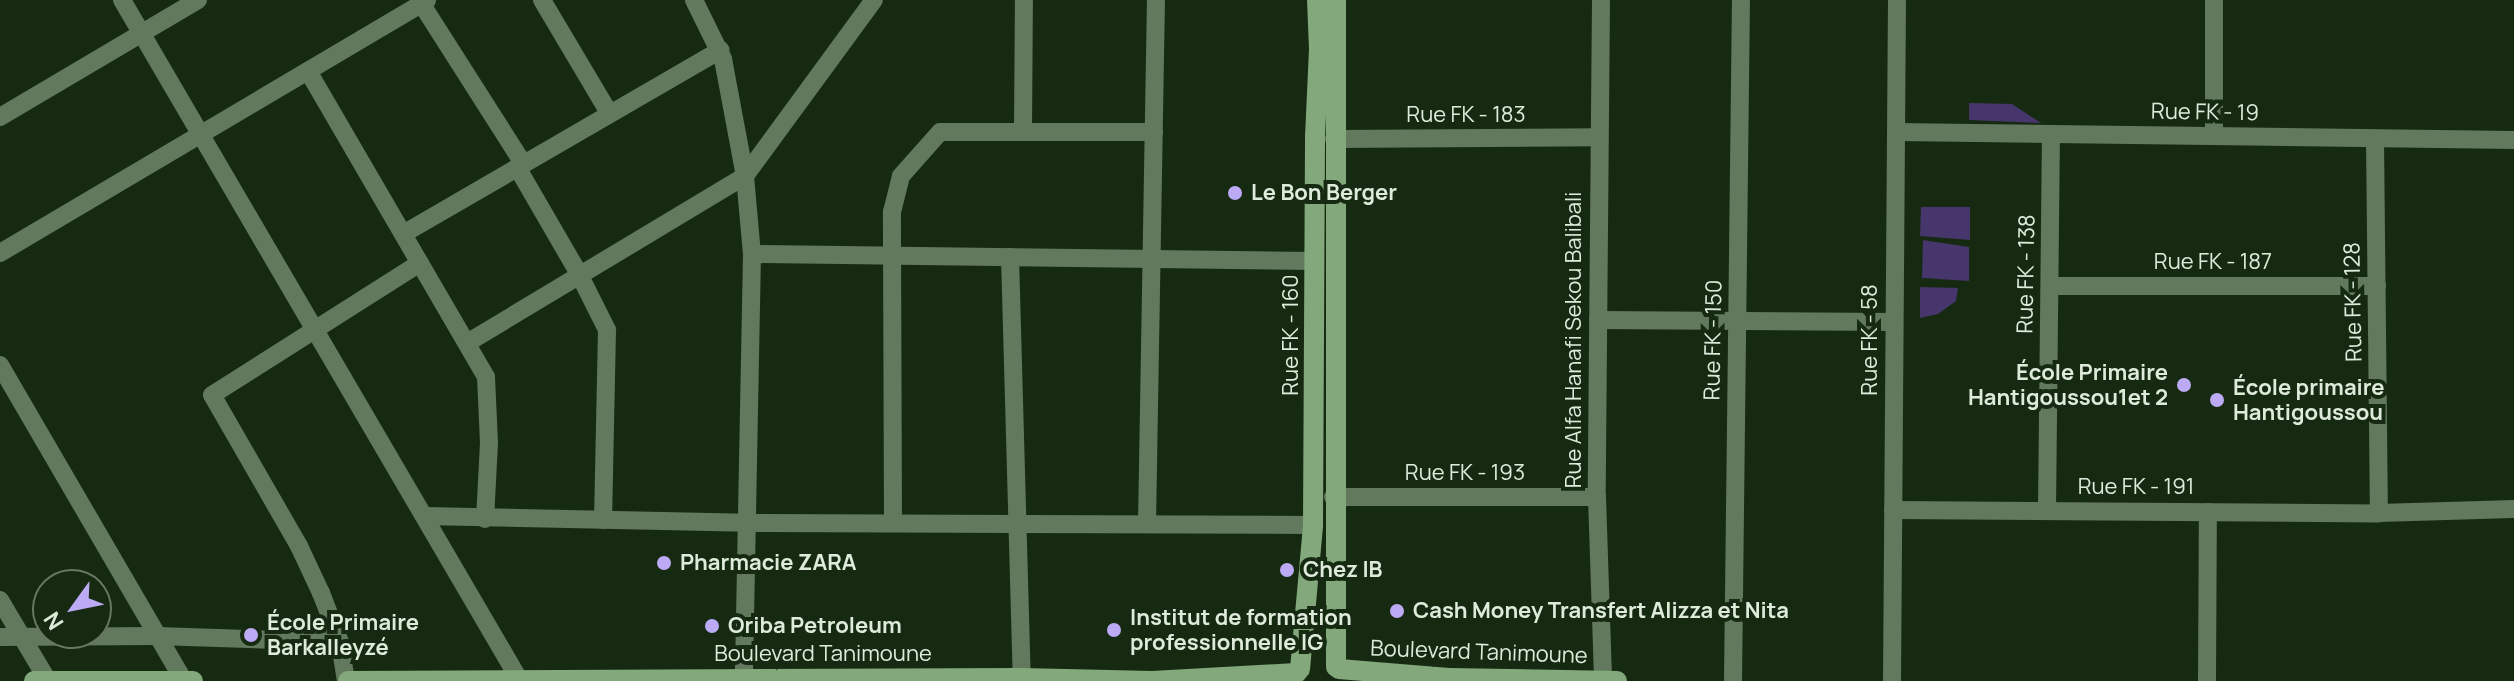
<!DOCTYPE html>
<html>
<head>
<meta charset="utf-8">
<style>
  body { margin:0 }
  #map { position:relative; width:2514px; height:681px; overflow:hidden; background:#162a12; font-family:Manrope,sans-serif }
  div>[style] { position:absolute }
  .green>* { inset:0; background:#46366b }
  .minor>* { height:18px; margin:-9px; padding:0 9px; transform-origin:9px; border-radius:9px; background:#62795e }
  .major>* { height:20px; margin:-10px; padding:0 10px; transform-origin:10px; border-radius:10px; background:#83a87c }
  .dots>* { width:22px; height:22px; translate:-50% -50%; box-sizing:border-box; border:4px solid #162a12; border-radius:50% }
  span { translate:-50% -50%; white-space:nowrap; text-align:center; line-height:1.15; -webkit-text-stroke:8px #162a12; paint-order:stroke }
  .street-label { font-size:22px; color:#deebdb }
  .poi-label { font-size:22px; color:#deebdb; font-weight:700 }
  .left { translate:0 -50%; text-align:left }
  .right { translate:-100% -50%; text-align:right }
  .north { position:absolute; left:32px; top:569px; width:80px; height:80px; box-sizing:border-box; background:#162a12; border:2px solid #667762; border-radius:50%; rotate:237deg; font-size:22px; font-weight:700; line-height:32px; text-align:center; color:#deebdb }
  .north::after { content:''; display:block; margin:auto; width:28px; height:36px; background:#bcaaf5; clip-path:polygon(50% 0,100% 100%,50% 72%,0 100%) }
</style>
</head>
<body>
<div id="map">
  <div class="green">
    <i style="clip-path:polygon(1969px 103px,2012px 104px,2041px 123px,1969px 120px)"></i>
    <i style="clip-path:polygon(1921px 207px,1970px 207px,1970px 240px,1920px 236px)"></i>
    <i style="clip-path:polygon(1923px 240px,1969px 247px,1969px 281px,1922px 278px)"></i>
    <i style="clip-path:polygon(1920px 287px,1958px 288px,1956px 301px,1938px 314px,1920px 318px)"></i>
  </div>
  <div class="minor">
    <i style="left:122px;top:0;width:787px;rotate:59.69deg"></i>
    <i style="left:419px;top:0;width:193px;rotate:57.5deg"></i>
    <i style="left:542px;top:0;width:131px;rotate:59.3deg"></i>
    <i style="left:694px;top:0;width:66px;rotate:63.8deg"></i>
    <i style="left:723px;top:59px;width:119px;rotate:79.4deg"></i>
    <i style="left:745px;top:176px;width:78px;rotate:84.9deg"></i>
    <i style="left:752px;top:254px;width:427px;rotate:91.1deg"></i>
    <i style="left:1601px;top:0;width:497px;rotate:90.5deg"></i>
    <i style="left:1597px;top:497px;width:184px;rotate:88.1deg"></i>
    <i style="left:2214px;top:0;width:136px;rotate:90deg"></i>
    <i style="left:308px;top:71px;width:354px;rotate:59.8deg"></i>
    <i style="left:486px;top:377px;width:66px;rotate:87.4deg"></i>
    <i style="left:489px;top:443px;width:76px;rotate:93deg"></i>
    <i style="left:0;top:117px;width:230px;rotate:-30.6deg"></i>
    <i style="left:1023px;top:131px;width:131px;rotate:-89.6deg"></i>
    <i style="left:1896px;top:132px;width:618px;rotate:0.74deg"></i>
    <i style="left:1334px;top:139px;width:265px;rotate:-0.4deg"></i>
    <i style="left:2375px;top:139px;width:374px;rotate:89.4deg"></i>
    <i style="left:517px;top:167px;width:124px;rotate:59.9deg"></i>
    <i style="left:579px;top:274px;width:63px;rotate:63.4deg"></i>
    <i style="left:607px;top:330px;width:190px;rotate:91.2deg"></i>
    <i style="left:403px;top:234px;width:367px;rotate:-30.1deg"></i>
    <i style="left:0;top:253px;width:496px;rotate:-30.6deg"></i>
    <i style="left:752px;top:254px;width:562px;rotate:0.71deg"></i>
    <i style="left:1010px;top:257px;width:421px;rotate:88.4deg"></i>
    <i style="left:2050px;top:286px;width:327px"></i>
    <i style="left:1598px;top:320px;width:296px;rotate:0.4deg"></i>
    <i style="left:467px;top:343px;width:324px;rotate:-31deg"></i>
    <i style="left:745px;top:176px;width:218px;rotate:-53.8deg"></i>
    <i style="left:0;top:365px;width:366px;rotate:59.8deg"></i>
    <i style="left:1333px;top:497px;width:264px"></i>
    <i style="left:1893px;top:510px;width:486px;rotate:0.4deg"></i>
    <i style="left:2379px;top:513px;width:135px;rotate:-1.7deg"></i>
    <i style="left:2047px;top:511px;width:377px;rotate:-89.4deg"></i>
    <i style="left:424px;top:516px;width:322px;rotate:1.2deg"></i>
    <i style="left:746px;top:523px;width:567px;rotate:0.2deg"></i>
    <i style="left:893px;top:523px;width:311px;rotate:-90.2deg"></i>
    <i style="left:892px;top:212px;width:37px;rotate:-76deg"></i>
    <i style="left:901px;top:176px;width:59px;rotate:-48.4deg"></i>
    <i style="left:940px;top:132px;width:214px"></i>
    <i style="left:1147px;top:524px;width:524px;rotate:-89.02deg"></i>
    <i style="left:0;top:600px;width:94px;rotate:59.3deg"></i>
    <i style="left:0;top:637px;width:157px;rotate:-0.4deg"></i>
    <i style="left:157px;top:636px;width:183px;rotate:1.9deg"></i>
    <i style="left:346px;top:681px;width:39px;rotate:-99deg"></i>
    <i style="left:340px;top:642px;width:53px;rotate:-111.2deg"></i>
    <i style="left:321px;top:593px;width:52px;rotate:-115.1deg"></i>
    <i style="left:299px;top:546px;width:174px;rotate:-119.9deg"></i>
    <i style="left:212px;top:395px;width:246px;rotate:-32.4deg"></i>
    <i style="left:1733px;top:681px;width:681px;rotate:-89.33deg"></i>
    <i style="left:1892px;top:681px;width:681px;rotate:-89.58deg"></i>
    <i style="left:2207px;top:681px;width:169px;rotate:-89.7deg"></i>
  </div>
  <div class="major">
    <i style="left:1336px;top:667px;width:667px;rotate:-90deg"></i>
    <i style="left:1300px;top:669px;width:145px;rotate:-84.8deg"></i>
    <i style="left:1313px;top:525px;width:388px;rotate:-89.7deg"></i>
    <i style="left:1315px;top:137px;width:88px;rotate:-87.4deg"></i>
    <i style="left:1319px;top:49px;width:49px;rotate:-92.3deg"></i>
    <i style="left:1339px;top:669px;width:110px;rotate:4.7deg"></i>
    <i style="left:1449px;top:678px;width:168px;rotate:1deg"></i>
    <i style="left:34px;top:681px;width:159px"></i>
    <i style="left:348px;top:681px;width:674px;rotate:-0.26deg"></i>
    <i style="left:1022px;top:678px;width:130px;rotate:1.3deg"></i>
    <i style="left:1152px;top:681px;width:145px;rotate:-3.2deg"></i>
  </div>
  <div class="dots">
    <i style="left:1235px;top:193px;background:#bcaaf5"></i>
    <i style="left:2184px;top:385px;background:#bcaaf5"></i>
    <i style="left:2217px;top:400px;background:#bcaaf5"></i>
    <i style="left:664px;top:563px;background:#bcaaf5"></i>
    <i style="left:1287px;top:570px;background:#bcaaf5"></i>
    <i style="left:1397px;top:611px;background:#bcaaf5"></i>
    <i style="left:712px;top:626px;background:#bcaaf5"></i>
    <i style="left:1114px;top:630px;background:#bcaaf5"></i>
    <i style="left:251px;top:635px;background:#bcaaf5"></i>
  </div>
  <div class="street-label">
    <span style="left:2205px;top:112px;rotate:1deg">Rue FK - 19</span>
    <span style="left:1466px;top:115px">Rue FK - 183</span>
    <span style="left:2213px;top:262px">Rue FK - 187</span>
    <span style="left:2026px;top:274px;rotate:-89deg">Rue FK - 138</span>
    <span style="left:2353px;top:302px;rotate:-91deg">Rue FK - 128</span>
    <span style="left:1291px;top:335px;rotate:-90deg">Rue FK - 160</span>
    <span style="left:1574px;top:340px;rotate:-90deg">Rue Alfa Hanafi Sekou Balibali</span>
    <span style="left:1713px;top:340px;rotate:-89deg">Rue FK - 150</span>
    <span style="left:1870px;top:340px;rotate:-90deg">Rue FK - 58</span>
    <span style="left:1465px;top:473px">Rue FK - 193</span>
    <span style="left:2136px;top:487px">Rue FK - 191</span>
    <span style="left:1479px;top:652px;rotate:2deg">Boulevard Tanimoune</span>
    <span style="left:823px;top:654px">Boulevard Tanimoune</span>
  </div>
  <div class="poi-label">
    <span class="left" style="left:1251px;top:193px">Le Bon Berger</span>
    <span class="right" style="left:2168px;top:385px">École Primaire<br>Hantigoussou1et 2</span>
    <span class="left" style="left:2233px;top:400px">École primaire<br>Hantigoussou</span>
    <span class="left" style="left:680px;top:563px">Pharmacie ZARA</span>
    <span class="left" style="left:1303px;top:570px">Chez IB</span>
    <span class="left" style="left:1413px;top:611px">Cash Money Transfert Alizza et Nita</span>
    <span class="left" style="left:1130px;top:630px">Institut de formation<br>professionnelle IG</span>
    <span class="left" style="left:267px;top:635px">École Primaire<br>Barkalleyzé</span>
    <span class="left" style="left:728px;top:626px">Oriba Petroleum</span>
  </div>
  <div class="north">N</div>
</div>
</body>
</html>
